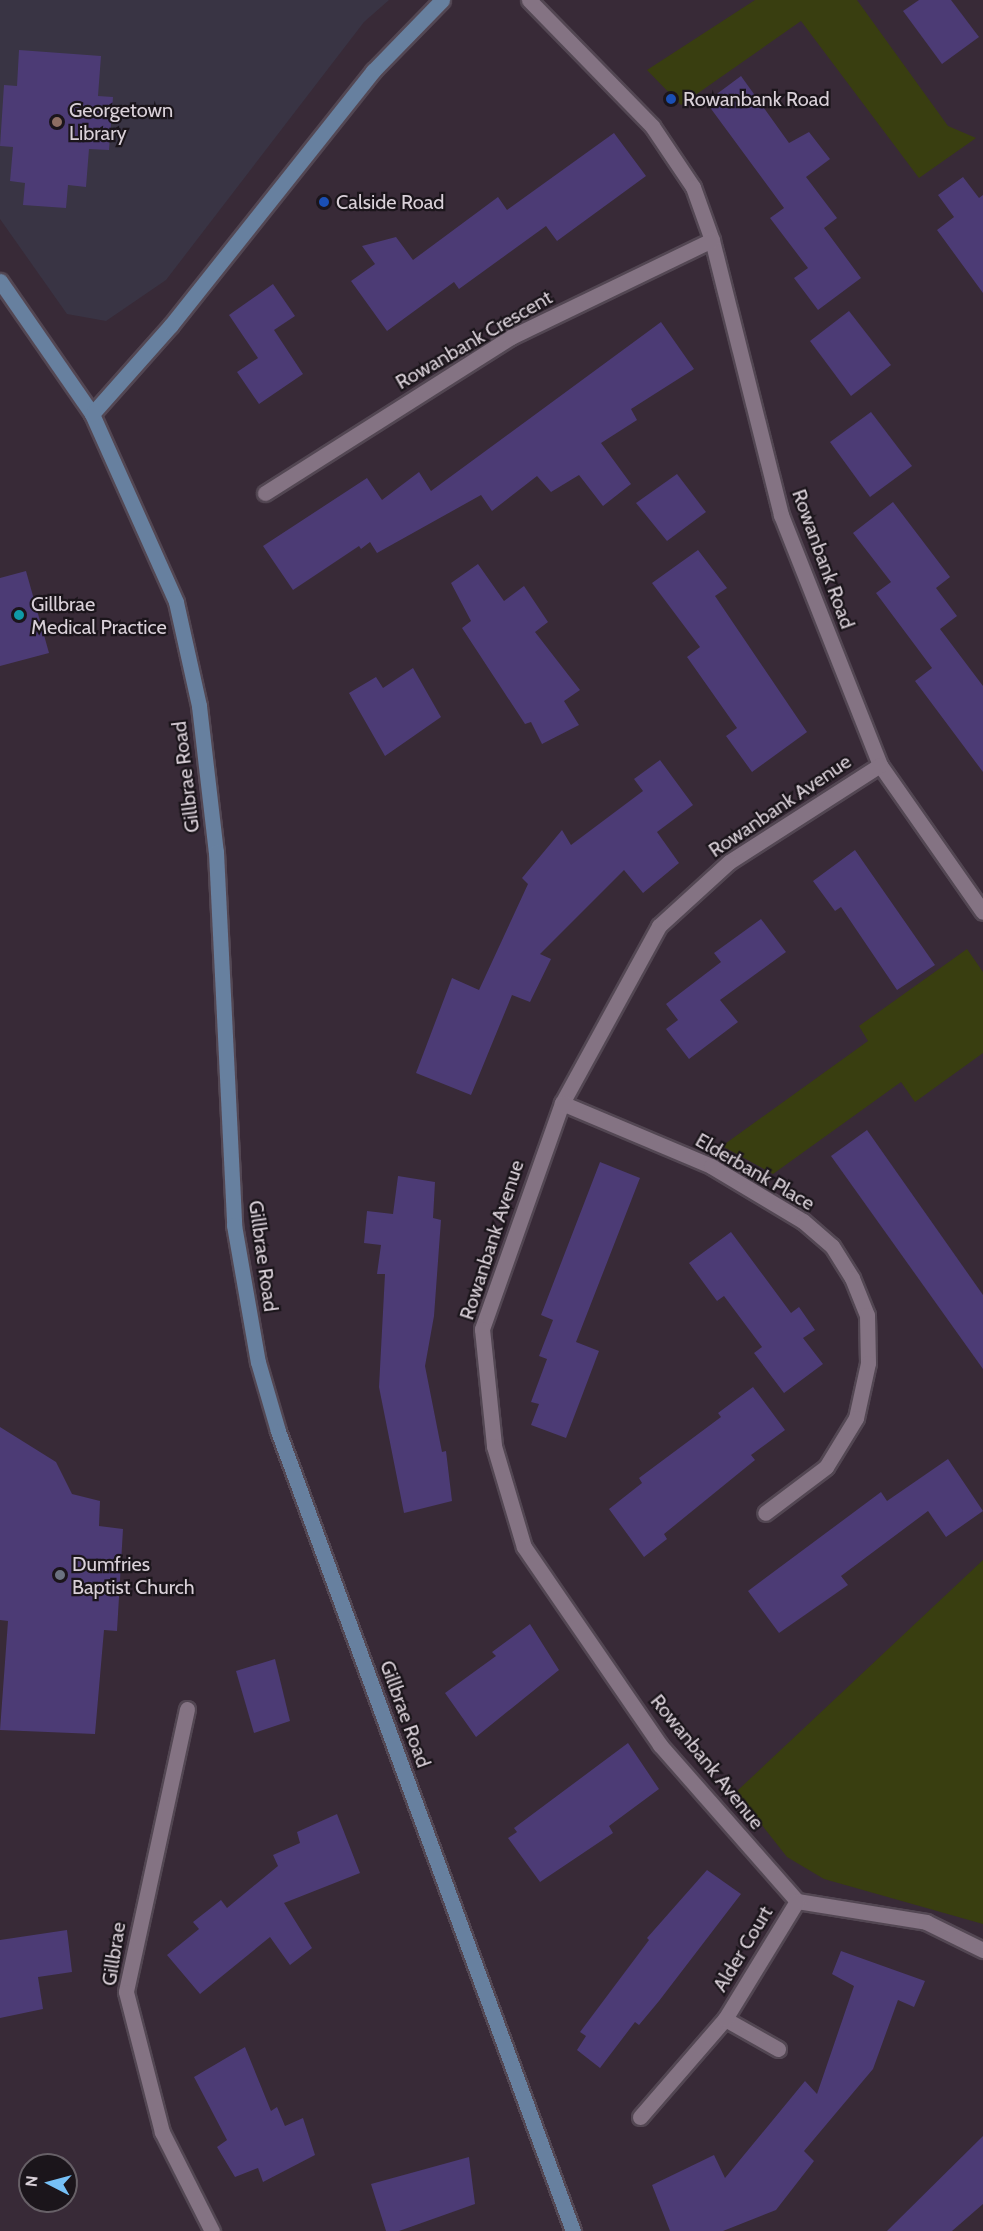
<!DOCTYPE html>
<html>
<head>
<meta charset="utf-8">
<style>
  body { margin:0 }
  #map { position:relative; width:983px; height:2231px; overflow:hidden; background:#382a37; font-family:Cabin,sans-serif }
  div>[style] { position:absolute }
  .education>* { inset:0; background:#393444 }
  .green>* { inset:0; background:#393e10 }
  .building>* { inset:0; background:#4c3b75 }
  .roads { filter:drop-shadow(2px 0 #534753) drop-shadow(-2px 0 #534753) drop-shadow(0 2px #534753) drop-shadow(0 -2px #534753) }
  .street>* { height:15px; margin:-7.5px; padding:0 7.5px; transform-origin:7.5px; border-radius:7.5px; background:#847383 }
  .secondary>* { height:15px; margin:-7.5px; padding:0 7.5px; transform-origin:7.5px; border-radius:7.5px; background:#67809f }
  .dots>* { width:16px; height:16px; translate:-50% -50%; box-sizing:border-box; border:3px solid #1b151b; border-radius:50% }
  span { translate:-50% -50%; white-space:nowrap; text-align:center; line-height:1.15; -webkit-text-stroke:4.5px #1b151b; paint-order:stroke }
  .poi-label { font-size:20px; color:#d9d0d8 }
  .left { translate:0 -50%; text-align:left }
  .street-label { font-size:20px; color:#d9d0d8 }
  .north { position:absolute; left:18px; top:2153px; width:60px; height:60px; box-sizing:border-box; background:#1b151b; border:2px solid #676067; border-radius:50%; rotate:276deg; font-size:16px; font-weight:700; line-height:24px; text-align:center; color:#d9d0d8 }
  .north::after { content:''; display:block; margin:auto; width:21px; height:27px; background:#76c0f7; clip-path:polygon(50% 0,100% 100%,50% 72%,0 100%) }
</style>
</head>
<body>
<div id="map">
  <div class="education">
    <i style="clip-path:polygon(0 0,389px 0,364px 22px,166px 280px,106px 321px,67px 314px,0 219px)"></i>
  </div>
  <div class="green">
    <i style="clip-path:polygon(755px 0,857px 0,948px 126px,976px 138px,919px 178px,801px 21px,681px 105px,647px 70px)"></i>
    <i style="clip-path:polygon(967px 949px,983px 972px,983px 1053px,915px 1102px,901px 1082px,773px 1174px,722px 1146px,868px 1041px,859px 1026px)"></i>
    <i style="clip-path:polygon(983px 1560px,983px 1924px,824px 1879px,787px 1857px,736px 1792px)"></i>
  </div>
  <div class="building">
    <i style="clip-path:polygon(919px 0,951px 0,979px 37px,942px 64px,903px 11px)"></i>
    <i style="clip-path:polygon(19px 50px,101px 56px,98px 96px,113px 97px,109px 150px,89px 149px,86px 187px,68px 185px,66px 208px,23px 205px,25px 183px,10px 181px,13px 147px,0 146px,4px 85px,17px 86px)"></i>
    <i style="clip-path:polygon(741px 76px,789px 143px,809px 132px,830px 159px,806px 177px,837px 218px,824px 228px,861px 278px,818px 310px,794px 278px,808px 268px,770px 218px,784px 208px,706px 102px)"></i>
    <i style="clip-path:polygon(614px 133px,646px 176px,557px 241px,546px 226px,459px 289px,454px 282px,387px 331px,351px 281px,375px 264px,362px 246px,396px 237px,413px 260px,498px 197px,507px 210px)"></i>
    <i style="clip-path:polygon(963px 177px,979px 198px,983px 195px,983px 293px,937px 230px,954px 217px,938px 195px)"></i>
    <i style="clip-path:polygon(273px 284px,295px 316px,274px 330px,303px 374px,259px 404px,237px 372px,258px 358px,229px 315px)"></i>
    <i style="clip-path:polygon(849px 311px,891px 365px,851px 396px,810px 341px)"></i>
    <i style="clip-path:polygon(661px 322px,694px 369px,631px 409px,637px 420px,601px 443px,631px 484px,603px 506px,579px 475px,551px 492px,537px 476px,492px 511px,481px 495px,377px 553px,370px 542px,361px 549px,359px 546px,293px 590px,263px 546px,367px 478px,382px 500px,419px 472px,431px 491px)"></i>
    <i style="clip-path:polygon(871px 412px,912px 466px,870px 497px,830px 442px)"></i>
    <i style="clip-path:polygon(677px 474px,706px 512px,667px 541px,636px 503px)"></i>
    <i style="clip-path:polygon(893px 502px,950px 577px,936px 588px,957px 616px,940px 629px,983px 686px,983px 772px,915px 681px,932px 668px,876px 593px,891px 582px,853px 533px)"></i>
    <i style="clip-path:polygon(698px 550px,727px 588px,715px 596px,807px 732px,752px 772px,726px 736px,737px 728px,687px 657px,700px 647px,652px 583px)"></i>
    <i style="clip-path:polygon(478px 564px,504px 601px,524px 586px,548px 622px,535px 632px,580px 690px,564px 701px,579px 725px,542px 744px,531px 722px,525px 724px,462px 628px,471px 621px,451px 583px)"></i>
    <i style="clip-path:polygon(26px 571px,49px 653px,0 666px,0 578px)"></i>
    <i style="clip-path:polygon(413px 668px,441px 717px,385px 756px,349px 693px,376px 677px,383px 688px)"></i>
    <i style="clip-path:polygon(660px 760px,693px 805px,657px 832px,679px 863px,643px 893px,624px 870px,540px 954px,551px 959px,530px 1002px,512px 995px,471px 1095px,416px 1073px,452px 978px,479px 990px,528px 884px,522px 878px,562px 830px,571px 845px,643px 791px,634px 779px)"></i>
    <i style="clip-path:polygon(855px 850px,935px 965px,897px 990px,841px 907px,835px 911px,813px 881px)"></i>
    <i style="clip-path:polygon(761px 919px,786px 952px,720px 1000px,738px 1022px,689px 1059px,666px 1029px,678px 1020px,666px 1004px,721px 962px,714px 953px)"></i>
    <i style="clip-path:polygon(867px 1130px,983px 1295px,983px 1369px,831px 1156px)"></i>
    <i style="clip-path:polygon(600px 1162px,640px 1178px,576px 1342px,599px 1351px,566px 1438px,531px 1425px,539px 1404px,531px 1402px,547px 1359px,539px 1356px,553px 1320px,541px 1315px)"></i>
    <i style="clip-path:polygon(398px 1176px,435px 1182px,433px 1218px,441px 1220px,434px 1316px,425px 1366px,442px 1452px,446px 1451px,452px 1501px,404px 1513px,379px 1387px,385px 1274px,377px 1274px,381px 1245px,364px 1243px,367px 1211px,393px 1214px)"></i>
    <i style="clip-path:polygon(731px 1232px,791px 1313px,799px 1307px,815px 1330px,803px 1338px,823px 1364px,784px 1393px,754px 1353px,762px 1347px,724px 1296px,717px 1301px,689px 1263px)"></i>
    <i style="clip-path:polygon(753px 1387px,785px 1430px,751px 1455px,755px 1460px,664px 1534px,667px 1539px,644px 1557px,609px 1509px,642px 1483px,639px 1478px,721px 1417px,718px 1413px)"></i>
    <i style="clip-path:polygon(0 1427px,56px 1462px,72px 1494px,100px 1501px,99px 1526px,123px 1529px,117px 1631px,104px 1630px,95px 1734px,0 1730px,8px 1621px,0 1620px)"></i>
    <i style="clip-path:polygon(948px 1459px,983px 1511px,946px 1537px,928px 1511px,841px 1576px,848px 1585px,779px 1633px,748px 1591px,881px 1492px,887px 1501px)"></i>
    <i style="clip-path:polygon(530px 1624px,559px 1670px,476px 1737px,445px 1693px,496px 1656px,492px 1652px)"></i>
    <i style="clip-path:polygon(275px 1659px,290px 1721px,254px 1733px,236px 1671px)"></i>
    <i style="clip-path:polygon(628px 1743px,659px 1789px,609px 1826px,613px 1833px,540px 1882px,508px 1838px,517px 1832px,514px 1828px)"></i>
    <i style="clip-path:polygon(337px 1814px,360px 1873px,284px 1903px,312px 1948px,290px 1965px,270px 1937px,200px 1994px,167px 1955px,199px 1929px,193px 1922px,221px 1900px,227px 1908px,278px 1866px,273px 1855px,300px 1843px,297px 1832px)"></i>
    <i style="clip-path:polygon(707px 1870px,741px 1894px,659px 2001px,639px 2025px,635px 2022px,600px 2068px,577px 2050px,586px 2036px,580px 2032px,649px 1940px,647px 1938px)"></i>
    <i style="clip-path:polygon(67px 1930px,72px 1972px,38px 1977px,43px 2009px,0 2018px,0 1940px)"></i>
    <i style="clip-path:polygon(841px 1951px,925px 1981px,914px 2007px,898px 2000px,873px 2069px,804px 2151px,814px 2161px,776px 2210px,723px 2231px,670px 2231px,652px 2185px,714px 2155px,725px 2178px,805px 2081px,817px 2094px,854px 1986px,832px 1974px)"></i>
    <i style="clip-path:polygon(245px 2047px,271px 2111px,277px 2107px,285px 2126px,303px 2118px,315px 2155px,263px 2182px,258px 2168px,235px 2177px,217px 2147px,227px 2140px,194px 2077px)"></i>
    <i style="clip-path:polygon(983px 2136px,983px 2204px,952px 2231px,887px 2231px)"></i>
    <i style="clip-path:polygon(469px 2157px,475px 2204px,399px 2231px,386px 2231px,371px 2184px)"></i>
  </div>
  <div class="roads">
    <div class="street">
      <i style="left:529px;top:0;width:176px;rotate:45.7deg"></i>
      <i style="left:652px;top:126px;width:73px;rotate:56.1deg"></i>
      <i style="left:693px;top:187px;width:56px;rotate:70.3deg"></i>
      <i style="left:712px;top:240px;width:284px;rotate:75.9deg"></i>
      <i style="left:781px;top:515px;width:269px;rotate:68.4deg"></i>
      <i style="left:880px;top:765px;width:179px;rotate:55deg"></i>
      <i style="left:265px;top:493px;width:291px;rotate:-32.4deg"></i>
      <i style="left:511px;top:337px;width:223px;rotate:-25.8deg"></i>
      <i style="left:880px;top:765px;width:179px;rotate:147.3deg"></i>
      <i style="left:729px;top:862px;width:95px;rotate:137.6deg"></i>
      <i style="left:659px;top:926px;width:202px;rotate:118.7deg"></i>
      <i style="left:562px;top:1103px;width:240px;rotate:109.5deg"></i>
      <i style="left:482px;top:1329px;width:118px;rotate:84.1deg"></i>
      <i style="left:494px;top:1446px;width:105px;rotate:73.5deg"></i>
      <i style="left:524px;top:1547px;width:240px;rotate:55.5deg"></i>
      <i style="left:660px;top:1745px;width:208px;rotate:48.7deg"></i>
      <i style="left:797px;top:1901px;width:131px;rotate:9.2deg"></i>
      <i style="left:926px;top:1922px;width:64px;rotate:26.2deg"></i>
      <i style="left:562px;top:1103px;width:162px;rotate:22.9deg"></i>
      <i style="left:711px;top:1166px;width:107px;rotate:30.9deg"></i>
      <i style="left:803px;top:1221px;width:38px;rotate:41deg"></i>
      <i style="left:832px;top:1246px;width:38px;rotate:58deg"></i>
      <i style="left:852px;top:1278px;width:40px;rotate:68deg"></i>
      <i style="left:867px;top:1315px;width:48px;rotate:88.8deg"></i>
      <i style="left:868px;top:1363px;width:56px;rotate:102.3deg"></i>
      <i style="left:856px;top:1418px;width:57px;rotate:121.5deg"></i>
      <i style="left:826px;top:1467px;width:76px;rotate:143deg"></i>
      <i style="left:187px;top:1709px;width:289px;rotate:102.2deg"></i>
      <i style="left:126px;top:1992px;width:145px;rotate:75.6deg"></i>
      <i style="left:162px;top:2132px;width:111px;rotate:63.2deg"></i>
      <i style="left:725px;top:2019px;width:61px;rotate:29.5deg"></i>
      <i style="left:640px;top:2117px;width:130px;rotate:-49.1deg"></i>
      <i style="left:725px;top:2019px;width:138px;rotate:-58.6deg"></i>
    </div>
    <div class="secondary">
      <i style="left:0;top:281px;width:162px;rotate:55.3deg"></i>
      <i style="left:92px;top:414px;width:206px;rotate:65.9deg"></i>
      <i style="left:176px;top:602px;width:107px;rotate:77.5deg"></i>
      <i style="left:199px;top:706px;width:147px;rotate:83.4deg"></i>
      <i style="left:216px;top:852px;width:373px;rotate:87.2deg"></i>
      <i style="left:234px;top:1225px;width:139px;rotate:80.1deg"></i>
      <i style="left:258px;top:1362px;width:72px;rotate:73.8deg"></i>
      <i style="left:278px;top:1431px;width:853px;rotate:69.76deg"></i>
      <i style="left:92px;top:414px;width:119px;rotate:-48.4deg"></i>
      <i style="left:171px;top:325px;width:325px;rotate:-51.5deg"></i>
      <i style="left:373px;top:71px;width:99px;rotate:-45.8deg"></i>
    </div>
  </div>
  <div class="dots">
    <i style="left:671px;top:99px;background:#1a4fb4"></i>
    <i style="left:57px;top:122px;background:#8d6e63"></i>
    <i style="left:324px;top:202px;background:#1a4fb4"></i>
    <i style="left:19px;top:615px;background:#0f9aa8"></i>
    <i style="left:60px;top:1575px;background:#6b7280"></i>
  </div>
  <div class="poi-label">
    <span class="left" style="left:683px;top:99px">Rowanbank Road</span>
    <span class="left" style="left:69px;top:122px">Georgetown<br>Library</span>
    <span class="left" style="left:336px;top:202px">Calside Road</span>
    <span class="left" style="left:31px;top:616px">Gillbrae<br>Medical Practice</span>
    <span class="left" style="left:72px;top:1576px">Dumfries<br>Baptist Church</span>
  </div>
  <div class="street-label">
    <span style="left:474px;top:340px;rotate:-30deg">Rowanbank Crescent</span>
    <span style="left:823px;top:559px;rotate:70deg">Rowanbank Road</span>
    <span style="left:186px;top:777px;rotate:-97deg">Gillbrae Road</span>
    <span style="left:780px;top:806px;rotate:-34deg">Rowanbank Avenue</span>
    <span style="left:755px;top:1172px;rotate:30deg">Elderbank Place</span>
    <span style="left:492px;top:1240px;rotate:-72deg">Rowanbank Avenue</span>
    <span style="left:263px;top:1256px;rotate:82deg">Gillbrae Road</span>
    <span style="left:405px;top:1714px;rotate:70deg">Gillbrae Road</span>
    <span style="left:707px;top:1762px;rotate:51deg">Rowanbank Avenue</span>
    <span style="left:743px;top:1949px;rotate:-59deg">Alder Court</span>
    <span style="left:114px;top:1954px;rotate:-81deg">Gillbrae</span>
  </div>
  <div class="north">N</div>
</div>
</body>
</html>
